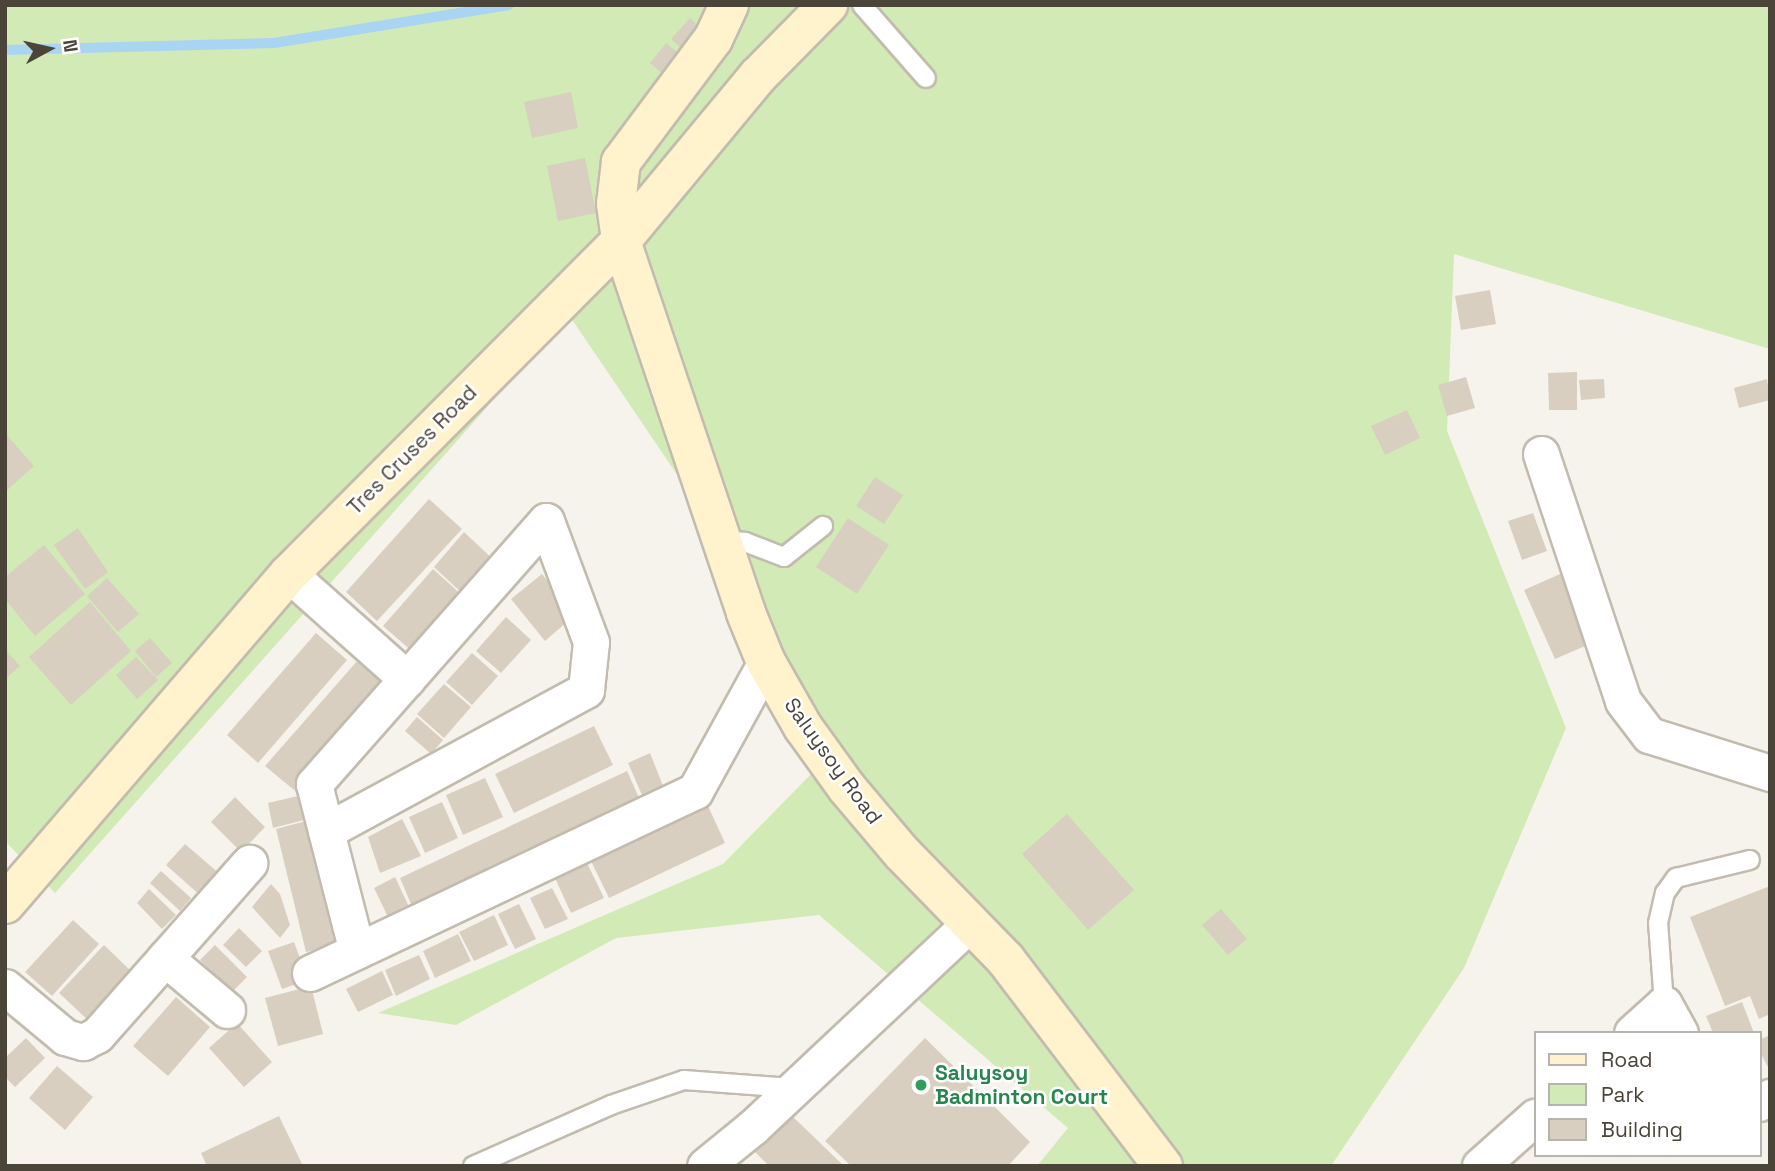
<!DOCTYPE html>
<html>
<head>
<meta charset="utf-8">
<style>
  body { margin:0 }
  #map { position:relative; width:1775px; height:1171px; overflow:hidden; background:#f6f3ec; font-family:"Space Grotesk",sans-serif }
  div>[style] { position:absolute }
  .green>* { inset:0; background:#d2eab5 }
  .stream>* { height:10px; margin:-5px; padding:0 5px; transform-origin:5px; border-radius:5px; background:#a9d4f2 }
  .building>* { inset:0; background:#d8cfc1 }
  .roads { filter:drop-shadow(2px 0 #c2bbae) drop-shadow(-2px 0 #c2bbae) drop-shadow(0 2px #c2bbae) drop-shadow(0 -2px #c2bbae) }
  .service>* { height:18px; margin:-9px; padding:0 9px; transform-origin:9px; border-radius:9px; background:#fff }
  .minor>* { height:35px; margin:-17.5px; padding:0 17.5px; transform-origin:17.5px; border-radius:17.5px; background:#fff }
  .secondary>* { height:38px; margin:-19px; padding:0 19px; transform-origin:19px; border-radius:19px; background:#fff3cd }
  .dots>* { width:19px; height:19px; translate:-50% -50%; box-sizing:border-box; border:4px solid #fff; border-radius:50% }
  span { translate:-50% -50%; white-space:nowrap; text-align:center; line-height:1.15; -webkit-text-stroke:5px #fff; paint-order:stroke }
  .street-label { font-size:21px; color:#4b4439 }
  .leisure-label { font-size:21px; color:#27864d; font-weight:700 }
  .left { translate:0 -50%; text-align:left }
  .frame { position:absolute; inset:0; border:7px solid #4b4439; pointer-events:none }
  .legend { position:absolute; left:1534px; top:1031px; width:228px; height:126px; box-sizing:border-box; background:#fff; border:2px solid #b7b4b0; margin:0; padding:9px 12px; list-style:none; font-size:21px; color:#4b4439 }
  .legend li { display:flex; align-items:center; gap:14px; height:35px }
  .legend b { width:35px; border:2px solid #b7b4b0 }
  .north { position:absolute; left:14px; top:14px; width:70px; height:70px; -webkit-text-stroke:5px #fff; paint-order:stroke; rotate:82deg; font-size:19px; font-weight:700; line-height:28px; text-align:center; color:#4b4439 }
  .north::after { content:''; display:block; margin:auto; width:24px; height:32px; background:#4b4439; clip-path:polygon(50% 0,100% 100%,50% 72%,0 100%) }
</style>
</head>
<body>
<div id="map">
  <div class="green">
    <i style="clip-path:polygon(5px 5px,1770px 5px,1770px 349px,1454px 254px,1447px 431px,1566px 728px,1464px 968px,1331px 1166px,1037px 1166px,1068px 1128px,819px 915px,616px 938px,456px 1025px,378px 1013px,723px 864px,813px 772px,741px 657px,722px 541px,569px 315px,55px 893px,5px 841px)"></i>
  </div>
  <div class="stream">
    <i style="left:5px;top:50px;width:269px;rotate:-1.5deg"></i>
    <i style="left:274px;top:43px;width:238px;rotate:-9.2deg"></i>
  </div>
  <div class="building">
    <i style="clip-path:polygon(690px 18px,710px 36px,691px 57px,671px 39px)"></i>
    <i style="clip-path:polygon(666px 43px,689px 61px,672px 82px,650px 63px)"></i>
    <i style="clip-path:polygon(571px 92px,578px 128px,532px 138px,524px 102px)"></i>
    <i style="clip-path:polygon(585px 158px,596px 213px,558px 221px,547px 166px)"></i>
    <i style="clip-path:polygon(1490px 290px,1496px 324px,1461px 330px,1455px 296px)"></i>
    <i style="clip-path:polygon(1577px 372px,1577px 410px,1549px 410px,1548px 373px)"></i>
    <i style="clip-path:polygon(1466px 377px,1475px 408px,1447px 416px,1438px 385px)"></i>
    <i style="clip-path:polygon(1604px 379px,1605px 398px,1581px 400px,1579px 380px)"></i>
    <i style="clip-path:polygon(1767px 379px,1770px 400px,1739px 408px,1734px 388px)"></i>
    <i style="clip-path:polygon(1407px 410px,1420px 438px,1385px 455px,1371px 426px)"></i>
    <i style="clip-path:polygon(5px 433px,34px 466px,5px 492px)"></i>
    <i style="clip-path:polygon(875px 477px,903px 495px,884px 524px,856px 506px)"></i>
    <i style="clip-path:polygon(429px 499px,462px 529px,377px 621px,346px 592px)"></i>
    <i style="clip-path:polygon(1533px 513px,1547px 551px,1522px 560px,1508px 521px)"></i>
    <i style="clip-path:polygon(848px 518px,889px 545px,857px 594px,816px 567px)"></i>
    <i style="clip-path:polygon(78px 528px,108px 572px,85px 589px,54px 545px)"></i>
    <i style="clip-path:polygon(464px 532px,497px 563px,466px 597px,434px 567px)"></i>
    <i style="clip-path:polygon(44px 545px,85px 594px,35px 636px,5px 599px,5px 577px)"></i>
    <i style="clip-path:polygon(433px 569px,464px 597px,414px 653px,383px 626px)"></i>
    <i style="clip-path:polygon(1569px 570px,1599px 640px,1555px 659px,1524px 590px)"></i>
    <i style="clip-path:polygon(542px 574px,575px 615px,545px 641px,511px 599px)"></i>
    <i style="clip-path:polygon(107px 578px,139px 614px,118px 632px,87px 596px)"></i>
    <i style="clip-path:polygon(90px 602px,131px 651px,71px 705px,29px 657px)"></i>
    <i style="clip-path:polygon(506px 617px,531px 640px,501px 673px,476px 651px)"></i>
    <i style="clip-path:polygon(316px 633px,347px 660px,258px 763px,227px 735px)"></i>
    <i style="clip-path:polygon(150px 638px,172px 663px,156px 677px,135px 651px)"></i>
    <i style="clip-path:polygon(5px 649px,20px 666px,5px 679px)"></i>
    <i style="clip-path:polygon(472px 653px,498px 676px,472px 705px,446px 682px)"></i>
    <i style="clip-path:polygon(136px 657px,158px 680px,137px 699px,116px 675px)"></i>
    <i style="clip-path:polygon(358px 660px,385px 684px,294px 790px,265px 766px)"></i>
    <i style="clip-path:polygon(444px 684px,471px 707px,444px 738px,417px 714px)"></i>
    <i style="clip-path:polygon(417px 717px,443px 740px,431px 754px,405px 731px)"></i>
    <i style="clip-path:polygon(594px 726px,613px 765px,514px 813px,495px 774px)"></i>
    <i style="clip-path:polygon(650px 753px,663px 786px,642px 795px,628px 763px)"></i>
    <i style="clip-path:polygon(627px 771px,641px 802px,413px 909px,400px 878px)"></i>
    <i style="clip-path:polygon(485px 778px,503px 817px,463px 835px,446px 795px)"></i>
    <i style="clip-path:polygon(302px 795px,308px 819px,273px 828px,268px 803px)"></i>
    <i style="clip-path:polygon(235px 797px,265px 827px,241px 852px,211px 822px)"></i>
    <i style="clip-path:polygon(442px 802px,458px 838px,425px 853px,409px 817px)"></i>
    <i style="clip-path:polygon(708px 806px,725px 843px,609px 898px,591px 861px)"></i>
    <i style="clip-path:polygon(1067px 814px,1134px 890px,1088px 930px,1022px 854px)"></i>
    <i style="clip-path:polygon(314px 819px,344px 943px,306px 952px,276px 829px)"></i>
    <i style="clip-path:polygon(402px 819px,421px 856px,380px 873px,368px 837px)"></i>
    <i style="clip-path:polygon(185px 844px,221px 875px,202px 897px,166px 865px)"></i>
    <i style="clip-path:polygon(587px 863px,604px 898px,571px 913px,555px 878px)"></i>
    <i style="clip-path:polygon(161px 871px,191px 898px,180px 911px,150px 883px)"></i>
    <i style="clip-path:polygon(395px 877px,410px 909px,389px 919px,374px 888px)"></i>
    <i style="clip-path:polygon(271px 884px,280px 894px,290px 925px,280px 938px,252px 907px)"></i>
    <i style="clip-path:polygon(1770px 886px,1770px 1014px,1759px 1019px,1750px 996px,1725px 1006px,1690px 917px)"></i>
    <i style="clip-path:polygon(552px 888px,568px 919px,545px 929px,530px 898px)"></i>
    <i style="clip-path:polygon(149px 889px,176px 915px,162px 929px,137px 903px)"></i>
    <i style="clip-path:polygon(519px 904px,536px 939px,515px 949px,498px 914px)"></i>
    <i style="clip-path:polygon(1221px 909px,1247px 939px,1228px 955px,1202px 925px)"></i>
    <i style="clip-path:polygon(494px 915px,508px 945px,474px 961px,459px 932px)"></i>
    <i style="clip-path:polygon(73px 920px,99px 944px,52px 996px,25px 972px)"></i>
    <i style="clip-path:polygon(239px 928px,262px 951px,246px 967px,223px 945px)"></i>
    <i style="clip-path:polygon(458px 934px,471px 961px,435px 978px,423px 951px)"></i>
    <i style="clip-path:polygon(294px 942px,308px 980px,282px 989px,268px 951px)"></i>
    <i style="clip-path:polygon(104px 945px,133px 973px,89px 1021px,59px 993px)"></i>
    <i style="clip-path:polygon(215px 945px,247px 977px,232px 992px,200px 960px)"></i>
    <i style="clip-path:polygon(419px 955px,430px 979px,396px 996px,385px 970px)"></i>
    <i style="clip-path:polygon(382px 971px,393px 995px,358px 1012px,346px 989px)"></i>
    <i style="clip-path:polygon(311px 986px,323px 1034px,278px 1046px,265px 998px)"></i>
    <i style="clip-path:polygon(176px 997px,210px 1027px,168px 1076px,133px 1046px)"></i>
    <i style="clip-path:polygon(1742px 1002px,1754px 1033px,1713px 1033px,1706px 1016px)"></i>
    <i style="clip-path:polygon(237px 1023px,272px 1062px,244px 1087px,209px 1048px)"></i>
    <i style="clip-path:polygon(1770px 1035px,1770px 1071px,1759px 1050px,1759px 1040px)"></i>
    <i style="clip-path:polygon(26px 1038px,45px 1058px,15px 1087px,5px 1077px,5px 1058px)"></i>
    <i style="clip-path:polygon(925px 1038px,1030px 1142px,1008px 1166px,851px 1166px,825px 1141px)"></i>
    <i style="clip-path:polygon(57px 1066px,93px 1097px,65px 1130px,29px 1098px)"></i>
    <i style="clip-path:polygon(789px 1113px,844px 1166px,769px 1166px,753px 1150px)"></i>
    <i style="clip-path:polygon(279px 1116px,303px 1166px,207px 1166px,201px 1153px)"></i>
  </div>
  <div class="roads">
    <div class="service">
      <i style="left:862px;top:5px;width:97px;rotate:48.8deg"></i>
      <i style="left:722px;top:541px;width:23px;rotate:2deg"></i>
      <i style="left:745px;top:542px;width:42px;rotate:21deg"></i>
      <i style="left:784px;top:557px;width:50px;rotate:-38.5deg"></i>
      <i style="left:1664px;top:1004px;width:81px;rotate:-94.2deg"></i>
      <i style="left:1658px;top:923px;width:31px;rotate:-77deg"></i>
      <i style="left:1665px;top:893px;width:19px;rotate:-54deg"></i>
      <i style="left:1676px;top:878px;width:76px;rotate:-13.7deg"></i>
      <i style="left:473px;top:1166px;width:151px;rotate:-23.8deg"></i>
      <i style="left:611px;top:1105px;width:77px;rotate:-18.9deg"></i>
      <i style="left:684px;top:1080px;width:108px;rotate:4.2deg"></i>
    </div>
    <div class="minor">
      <i style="left:1541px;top:454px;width:260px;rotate:71.6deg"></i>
      <i style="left:1623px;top:701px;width:43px;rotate:52.6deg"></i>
      <i style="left:1649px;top:735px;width:127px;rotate:17.4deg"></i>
      <i style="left:289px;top:574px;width:158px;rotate:41.7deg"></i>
      <i style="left:326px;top:831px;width:296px;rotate:-28.5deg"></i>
      <i style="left:586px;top:690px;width:48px;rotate:-84.1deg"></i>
      <i style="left:591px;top:642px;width:129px;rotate:-110.4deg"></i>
      <i style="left:546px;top:521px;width:351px;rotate:131.4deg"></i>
      <i style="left:314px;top:784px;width:172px;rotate:75.6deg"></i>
      <i style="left:165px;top:958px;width:81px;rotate:40deg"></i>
      <i style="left:310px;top:973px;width:426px;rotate:-25.3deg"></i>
      <i style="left:695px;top:791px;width:147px;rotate:-61.2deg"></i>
      <i style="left:5px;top:987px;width:78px;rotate:39.8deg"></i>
      <i style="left:65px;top:1037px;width:19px;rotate:16deg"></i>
      <i style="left:83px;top:1042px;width:16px;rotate:-27deg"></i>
      <i style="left:97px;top:1035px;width:230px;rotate:-48.5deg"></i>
      <i style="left:1632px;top:1033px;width:43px;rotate:-42.2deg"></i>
      <i style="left:1664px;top:1004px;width:33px;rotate:61deg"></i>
      <i style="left:1759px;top:1103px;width:13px;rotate:-29deg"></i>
      <i style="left:705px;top:1166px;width:62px;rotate:-39.1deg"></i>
      <i style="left:753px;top:1127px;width:299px;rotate:-43.2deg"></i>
      <i style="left:1480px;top:1166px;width:74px;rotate:-41.7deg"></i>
    </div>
    <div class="secondary">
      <i style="left:729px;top:5px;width:38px;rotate:115deg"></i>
      <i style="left:713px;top:39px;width:154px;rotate:126.8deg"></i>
      <i style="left:621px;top:162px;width:42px;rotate:96.8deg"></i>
      <i style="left:616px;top:204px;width:37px;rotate:82deg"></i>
      <i style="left:621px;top:241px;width:392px;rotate:71.4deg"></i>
      <i style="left:746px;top:613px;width:53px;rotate:67.8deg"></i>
      <i style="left:766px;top:662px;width:75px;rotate:60.4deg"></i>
      <i style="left:803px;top:727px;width:75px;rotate:54.2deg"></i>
      <i style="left:847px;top:788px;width:85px;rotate:49.8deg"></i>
      <i style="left:902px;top:853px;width:149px;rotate:45.8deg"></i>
      <i style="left:1006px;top:960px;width:259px;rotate:52.7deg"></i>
      <i style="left:5px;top:904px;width:435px;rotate:-49.3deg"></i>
      <i style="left:289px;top:574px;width:470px;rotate:-45.1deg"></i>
      <i style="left:621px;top:241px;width:214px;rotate:-50.3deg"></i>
      <i style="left:758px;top:76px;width:100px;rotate:-45.4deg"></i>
    </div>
  </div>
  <div class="dots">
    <i style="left:921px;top:1085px;background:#2e9e5b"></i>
  </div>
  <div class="street-label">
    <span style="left:412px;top:450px;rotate:-45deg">Tres Cruses Road</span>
    <span style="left:833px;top:761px;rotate:54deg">Saluysoy Road</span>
  </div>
  <div class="leisure-label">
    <span class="left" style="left:935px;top:1085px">Saluysoy<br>Badminton Court</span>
  </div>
  <div class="frame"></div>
  <ul class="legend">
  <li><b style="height:9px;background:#fff3cd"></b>Road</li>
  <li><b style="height:19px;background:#d2eab5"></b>Park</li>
  <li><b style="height:19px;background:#d8cfc1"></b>Building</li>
  </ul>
  <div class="north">N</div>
</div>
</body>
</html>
